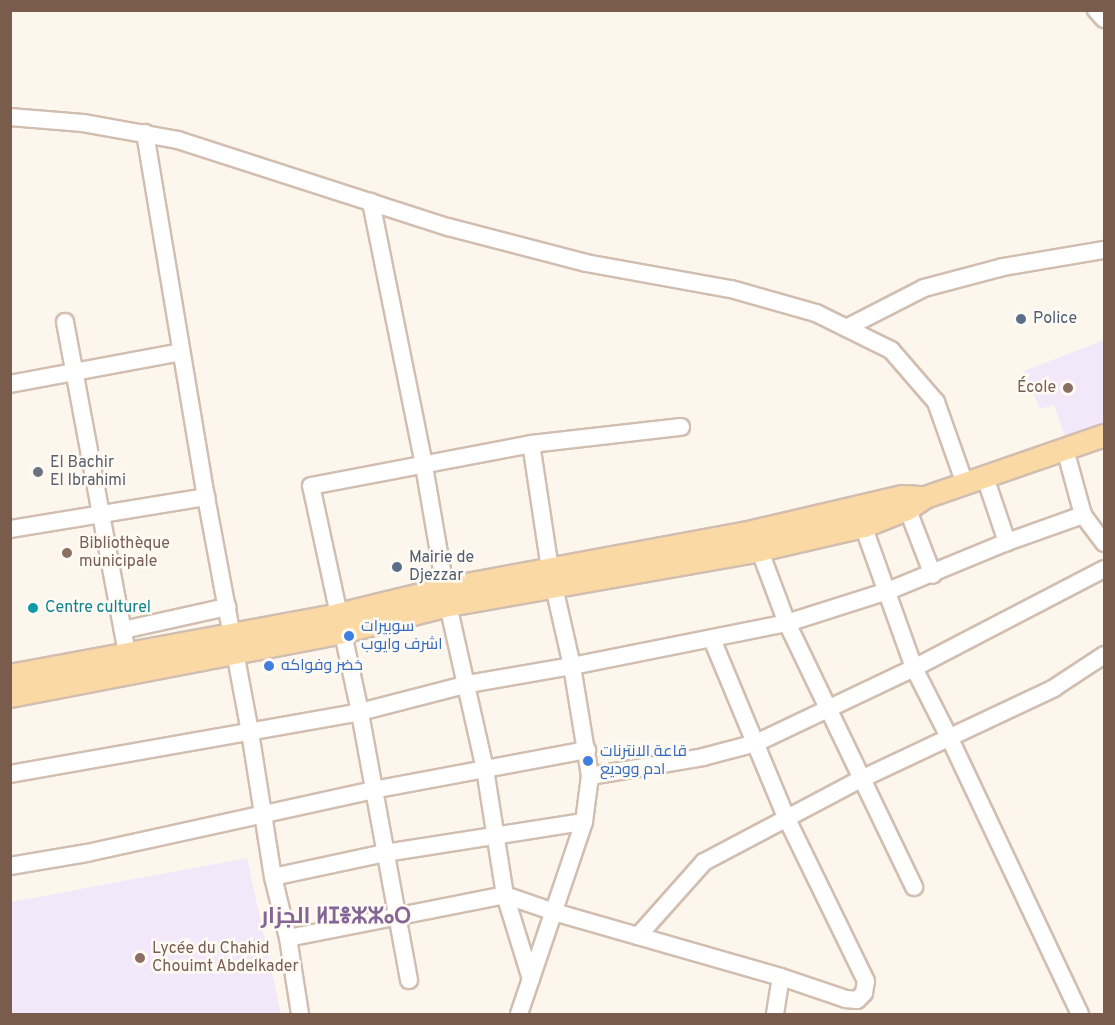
<!DOCTYPE html>
<html>
<head>
<meta charset="utf-8">
<style>
  body { margin:0 }
  #map { position:relative; width:1115px; height:1025px; overflow:hidden; background:#fdf6ec; font-family:Overpass,Cairo,"Noto Sans Tifinagh",sans-serif }
  div>[style] { position:absolute }
  .education>* { inset:0; background:#f3e8fa }
  .roads { filter:drop-shadow(2px 0 #d1beb0) drop-shadow(-2px 0 #d1beb0) drop-shadow(0 2px #d1beb0) drop-shadow(0 -2px #d1beb0) }
  .minor>* { height:16px; margin:-8px; padding:0 8px; transform-origin:8px; border-radius:8px; background:#fff }
  .major>* { height:21px; margin:-10.5px; padding:0 10.5px; transform-origin:10.5px; border-radius:10.5px; background:#fbd9a5 }
  .dots>* { width:16px; height:16px; translate:-50% -50%; box-sizing:border-box; border:3px solid #fffaf3; border-radius:50% }
  span { translate:-50% -50%; white-space:nowrap; text-align:center; line-height:1.15; -webkit-text-stroke:5px #fffaf3; paint-order:stroke }
  .service-label { font-size:16px; color:#4e5e75 }
  .left { translate:0 -50%; text-align:left }
  .education-label { font-size:16px; color:#785e54 }
  .right { translate:-100% -50%; text-align:right }
  .worship-label { font-size:16px; color:#5b616d }
  .culture-label { font-size:16px; color:#0d838f }
  .shop-label { font-size:16px; color:#366cbe }
  .district-label { font-size:22px; color:#846695; font-weight:700 }
  .frame { position:absolute; inset:0; border:12px solid #7a5c4d; pointer-events:none }
</style>
</head>
<body>
<div id="map">
  <div class="education">
    <i style="clip-path:polygon(1104px 340px,1104px 425px,1066px 439px,1054px 405px,1040px 409px,1024px 371px)"></i>
    <i style="clip-path:polygon(247px 858px,281px 1014px,11px 1014px,11px 902px)"></i>
  </div>
  <div class="roads">
    <div class="minor">
      <i style="left:1096px;top:10px;width:12px;rotate:48deg"></i>
      <i style="left:10px;top:117px;width:73px;rotate:4.7deg"></i>
      <i style="left:83px;top:123px;width:97px;rotate:10.1deg"></i>
      <i style="left:178px;top:140px;width:284px;rotate:17.9deg"></i>
      <i style="left:448px;top:227px;width:143px;rotate:14.6deg"></i>
      <i style="left:586px;top:263px;width:147px;rotate:10.2deg"></i>
      <i style="left:731px;top:289px;width:88px;rotate:15.8deg"></i>
      <i style="left:816px;top:313px;width:84px;rotate:26.3deg"></i>
      <i style="left:891px;top:350px;width:69px;rotate:49.1deg"></i>
      <i style="left:936px;top:402px;width:87px;rotate:70.5deg"></i>
      <i style="left:145px;top:133px;width:369px;rotate:80.5deg"></i>
      <i style="left:206px;top:497px;width:239px;rotate:79.4deg"></i>
      <i style="left:250px;top:732px;width:147px;rotate:81deg"></i>
      <i style="left:273px;top:877px;width:63px;rotate:76.2deg"></i>
      <i style="left:288px;top:938px;width:77px;rotate:81deg"></i>
      <i style="left:371px;top:202px;width:269px;rotate:78.6deg"></i>
      <i style="left:424px;top:466px;width:141px;rotate:80.2deg"></i>
      <i style="left:448px;top:605px;width:168px;rotate:77.3deg"></i>
      <i style="left:485px;top:769px;width:128px;rotate:81deg"></i>
      <i style="left:505px;top:895px;width:88px;rotate:72.8deg"></i>
      <i style="left:65px;top:322px;width:337px;rotate:79.4deg"></i>
      <i style="left:846px;top:328px;width:88px;rotate:-27.1deg"></i>
      <i style="left:924px;top:288px;width:82px;rotate:-14.9deg"></i>
      <i style="left:1003px;top:267px;width:102px;rotate:-9.6deg"></i>
      <i style="left:10px;top:384px;width:174px;rotate:-10.6deg"></i>
      <i style="left:1065px;top:449px;width:68px;rotate:74.7deg"></i>
      <i style="left:1083px;top:515px;width:35px;rotate:53deg"></i>
      <i style="left:985px;top:477px;width:69px;rotate:71.3deg"></i>
      <i style="left:904px;top:500px;width:80px;rotate:68.9deg"></i>
      <i style="left:860px;top:517px;width:160px;rotate:70.3deg"></i>
      <i style="left:914px;top:668px;width:80px;rotate:63.1deg"></i>
      <i style="left:950px;top:739px;width:304px;rotate:64.7deg"></i>
      <i style="left:10px;top:529px;width:199px;rotate:-9.3deg"></i>
      <i style="left:755px;top:538px;width:91px;rotate:69.4deg"></i>
      <i style="left:787px;top:623px;width:293px;rotate:64.3deg"></i>
      <i style="left:123px;top:630px;width:107px;rotate:-12.5deg"></i>
      <i style="left:10px;top:774px;width:355px;rotate:-10deg"></i>
      <i style="left:360px;top:712px;width:112px;rotate:-14.5deg"></i>
      <i style="left:468px;top:684px;width:106px;rotate:-9.8deg"></i>
      <i style="left:572px;top:666px;width:219px;rotate:-11.3deg"></i>
      <i style="left:787px;top:623px;width:106px;rotate:-17.6deg"></i>
      <i style="left:888px;top:591px;width:129px;rotate:-22.4deg"></i>
      <i style="left:1007px;top:542px;width:81px;rotate:-19.6deg"></i>
      <i style="left:590px;top:776px;width:115px;rotate:-9.5deg"></i>
      <i style="left:703px;top:757px;width:55px;rotate:-14.8deg"></i>
      <i style="left:756px;top:743px;width:175px;rotate:-25.4deg"></i>
      <i style="left:914px;top:668px;width:214px;rotate:-27.5deg"></i>
      <i style="left:10px;top:866px;width:78px;rotate:-9.6deg"></i>
      <i style="left:87px;top:853px;width:293px;rotate:-12.4deg"></i>
      <i style="left:373px;top:790px;width:218px;rotate:-10.6deg"></i>
      <i style="left:273px;top:877px;width:115px;rotate:-12.1deg"></i>
      <i style="left:385px;top:853px;width:201px;rotate:-8.9deg"></i>
      <i style="left:638px;top:936px;width:99px;rotate:-48.3deg"></i>
      <i style="left:704px;top:862px;width:178px;rotate:-27.9deg"></i>
      <i style="left:861px;top:779px;width:213px;rotate:-25.2deg"></i>
      <i style="left:1054px;top:688px;width:60px;rotate:-33.4deg"></i>
      <i style="left:288px;top:938px;width:221px;rotate:-11.2deg"></i>
      <i style="left:505px;top:895px;width:52px;rotate:19.1deg"></i>
      <i style="left:554px;top:912px;width:236px;rotate:16deg"></i>
      <i style="left:781px;top:977px;width:69px;rotate:18.7deg"></i>
      <i style="left:846px;top:999px;width:11px;rotate:5deg"></i>
      <i style="left:857px;top:1000px;width:10px;rotate:-45deg"></i>
      <i style="left:864px;top:993px;width:12px;rotate:-81deg"></i>
      <i style="left:866px;top:981px;width:182px;rotate:-116deg"></i>
      <i style="left:786px;top:817px;width:193px;rotate:-112.6deg"></i>
      <i style="left:409px;top:980px;width:272px;rotate:-100.4deg"></i>
      <i style="left:360px;top:712px;width:231px;rotate:-102.2deg"></i>
      <i style="left:311px;top:486px;width:224px;rotate:-10.8deg"></i>
      <i style="left:531px;top:444px;width:151px;rotate:-6.5deg"></i>
      <i style="left:519px;top:1014px;width:203px;rotate:-71.3deg"></i>
      <i style="left:584px;top:822px;width:46px;rotate:-82.6deg"></i>
      <i style="left:590px;top:776px;width:111px;rotate:-99.3deg"></i>
      <i style="left:572px;top:666px;width:99px;rotate:-102.8deg"></i>
      <i style="left:550px;top:569px;width:126px;rotate:-98.6deg"></i>
      <i style="left:775px;top:1014px;width:37px;rotate:-81deg"></i>
    </div>
    <div class="major">
      <i style="left:10px;top:675px;width:334px;rotate:-10.5deg"></i>
      <i style="left:338px;top:614px;width:110px;rotate:-13.7deg"></i>
      <i style="left:445px;top:588px;width:312px;rotate:-10.5deg"></i>
      <i style="left:752px;top:531px;width:154px;rotate:-13.1deg"></i>
      <i style="left:902px;top:496px;width:22px;rotate:3deg"></i>
      <i style="left:10px;top:696px;width:338px;rotate:-10.9deg"></i>
      <i style="left:342px;top:632px;width:109px;rotate:-14.3deg"></i>
      <i style="left:448px;top:605px;width:316px;rotate:-10deg"></i>
      <i style="left:759px;top:550px;width:108px;rotate:-12.9deg"></i>
      <i style="left:864px;top:526px;width:46px;rotate:-21.6deg"></i>
      <i style="left:907px;top:509px;width:22px;rotate:-34deg"></i>
      <i style="left:925px;top:497px;width:189px;rotate:-19.1deg"></i>
    </div>
  </div>
  <div class="dots">
    <i style="left:1021px;top:319px;background:#5c6f8a"></i>
    <i style="left:1068px;top:388px;background:#8d6e63"></i>
    <i style="left:38px;top:472px;background:#6b7280"></i>
    <i style="left:67px;top:553px;background:#8d6e63"></i>
    <i style="left:397px;top:567px;background:#5c6f8a"></i>
    <i style="left:33px;top:608px;background:#0f9aa8"></i>
    <i style="left:349px;top:636px;background:#3f7fe0"></i>
    <i style="left:269px;top:666px;background:#3f7fe0"></i>
    <i style="left:588px;top:761px;background:#3f7fe0"></i>
    <i style="left:140px;top:958px;background:#8d6e63"></i>
  </div>
  <div class="service-label">
    <span class="left" style="left:1033px;top:319px">Police</span>
    <span class="left" style="left:409px;top:567px">Mairie de<br>Djezzar</span>
  </div>
  <div class="education-label">
    <span class="right" style="left:1056px;top:388px">École</span>
    <span class="left" style="left:79px;top:553px">Bibliothèque<br>municipale</span>
    <span class="left" style="left:152px;top:958px">Lycée du Chahid<br>Chouimt Abdelkader</span>
  </div>
  <div class="worship-label">
    <span class="left" style="left:50px;top:472px">El Bachir<br>El Ibrahimi</span>
  </div>
  <div class="culture-label">
    <span class="left" style="left:45px;top:608px">Centre culturel</span>
  </div>
  <div class="shop-label">
    <span class="left" style="left:361px;top:636px">سوبيرات<br>اشرف وايوب</span>
    <span class="left" style="left:281px;top:666px">خضر وفواكه</span>
    <span class="left" style="left:600px;top:761px">قاعة الانترنات<br>ادم ووديع</span>
  </div>
  <div class="district-label">
    <span style="left:336px;top:918px">الجزار ⵍⵊⴻⵣⵣⴰⵔ</span>
  </div>
  <div class="frame"></div>
</div>
</body>
</html>
